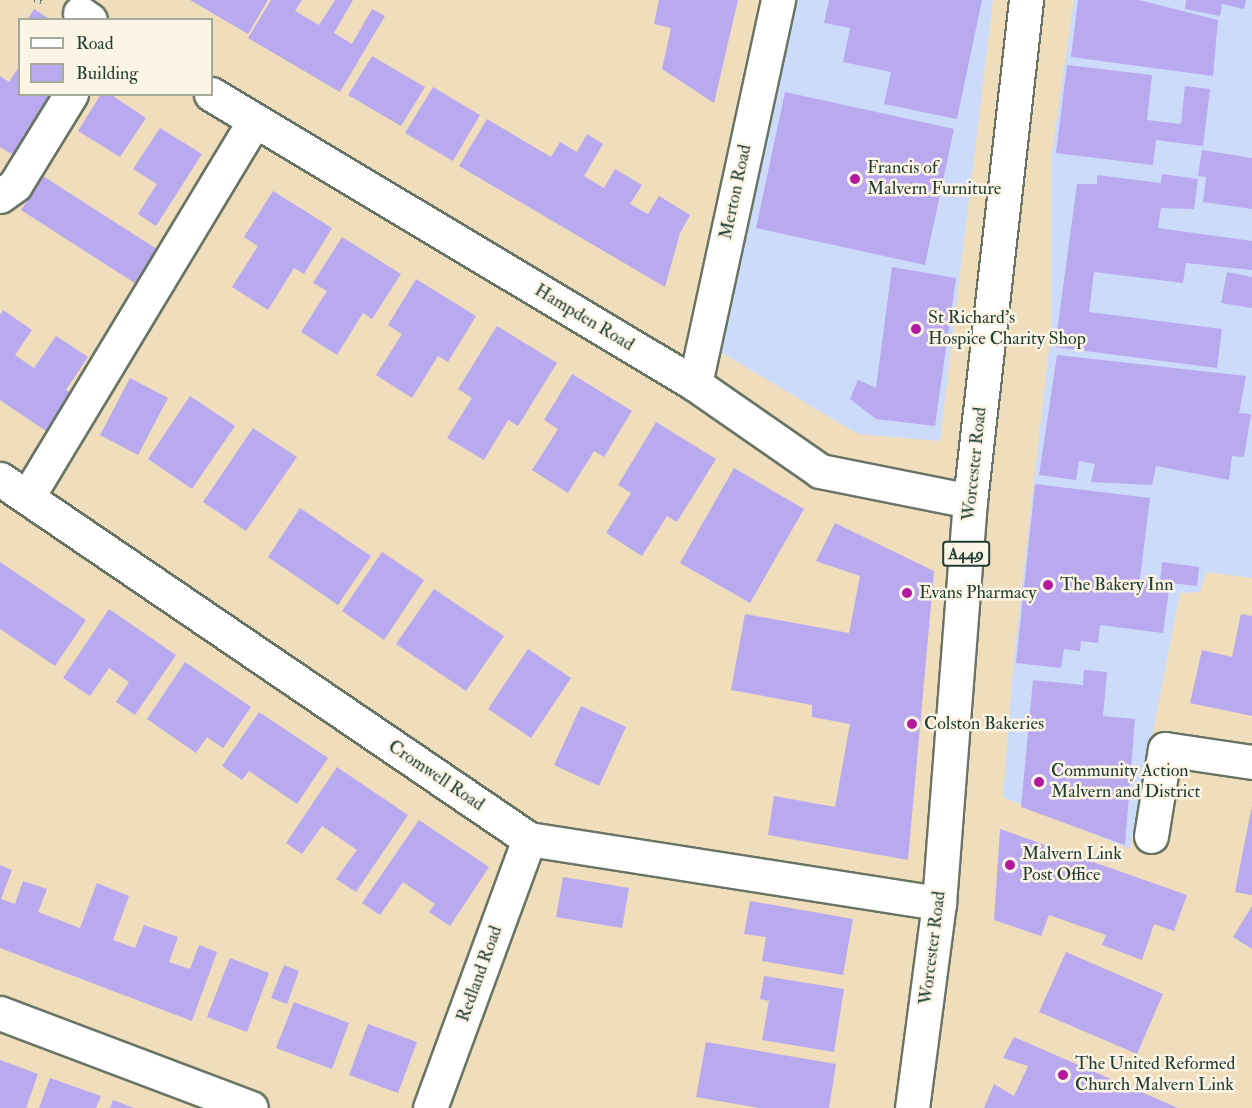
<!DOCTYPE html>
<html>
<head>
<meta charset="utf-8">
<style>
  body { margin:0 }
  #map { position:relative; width:1252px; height:1108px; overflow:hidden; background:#efddbc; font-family:"IM FELL Double Pica",serif }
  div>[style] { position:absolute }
  .built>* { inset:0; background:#ccdbfa }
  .building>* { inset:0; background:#b9a9ef }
  .path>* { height:4px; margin-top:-2px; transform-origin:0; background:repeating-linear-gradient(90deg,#687564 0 1.5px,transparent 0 6px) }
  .roads { filter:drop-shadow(2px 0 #687564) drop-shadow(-2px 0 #687564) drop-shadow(0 2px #687564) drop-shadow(0 -2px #687564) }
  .minor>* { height:33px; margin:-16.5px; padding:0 16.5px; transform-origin:16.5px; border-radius:16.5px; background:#fff }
  .highway>* { height:33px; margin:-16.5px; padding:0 16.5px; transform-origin:16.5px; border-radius:16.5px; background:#fff }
  .dots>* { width:16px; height:16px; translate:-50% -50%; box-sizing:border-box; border:3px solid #fcf5e5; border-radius:50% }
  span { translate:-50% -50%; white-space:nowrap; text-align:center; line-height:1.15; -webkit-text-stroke:5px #fcf5e5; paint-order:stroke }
  .shield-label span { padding:2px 4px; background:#fcf5e5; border:2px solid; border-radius:4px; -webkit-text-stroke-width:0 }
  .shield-label { font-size:16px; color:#1f3d34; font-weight:700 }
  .poi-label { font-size:18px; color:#1f3d34 }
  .left { translate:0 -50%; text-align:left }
  .street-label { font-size:18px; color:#1f3d34 }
  .legend { position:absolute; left:18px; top:18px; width:195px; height:78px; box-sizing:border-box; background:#fcf5e5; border:2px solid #a4ab9e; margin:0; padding:8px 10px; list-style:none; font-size:18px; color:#1f3d34 }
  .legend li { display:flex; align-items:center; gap:12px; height:30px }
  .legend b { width:30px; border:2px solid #a4ab9e }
</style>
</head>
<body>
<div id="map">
  <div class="built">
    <i style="clip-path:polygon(797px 0,993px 0,940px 441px,858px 434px,719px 351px)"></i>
    <i style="clip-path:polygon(1074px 0,1252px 0,1252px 578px,1206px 572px,1200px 592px,1180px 593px,1130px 849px,1003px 797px,1014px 657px,1052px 323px,1052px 152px)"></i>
  </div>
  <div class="building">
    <i style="clip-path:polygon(190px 0,268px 0,248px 34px)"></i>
    <i style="clip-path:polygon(271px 0,302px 0,295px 11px,319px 25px,335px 0,353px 0,334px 33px,352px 44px,372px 9px,385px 16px,340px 92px,248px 38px)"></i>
    <i style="clip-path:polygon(659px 0,738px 0,714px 103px,662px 69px,671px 28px,654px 24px)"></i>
    <i style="clip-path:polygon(829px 0,982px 0,957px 119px,884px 104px,891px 72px,843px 62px,850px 28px,824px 23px)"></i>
    <i style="clip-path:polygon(1078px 0,1139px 0,1218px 20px,1213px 76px,1071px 57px)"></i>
    <i style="clip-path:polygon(1186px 0,1246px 0,1244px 9px,1222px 4px,1220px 16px,1185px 9px)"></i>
    <i style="clip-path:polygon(34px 9px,51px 20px,27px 20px)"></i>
    <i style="clip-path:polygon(372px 56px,425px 87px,401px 126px,348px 95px)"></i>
    <i style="clip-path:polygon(20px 65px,20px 94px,59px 94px,18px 158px,0 147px,0 76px,9px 82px)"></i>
    <i style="clip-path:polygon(1067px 65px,1152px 75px,1147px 120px,1181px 124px,1185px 86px,1210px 89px,1203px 146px,1156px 140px,1153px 165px,1056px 153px)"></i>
    <i style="clip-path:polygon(433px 87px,480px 115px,453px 161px,405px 133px)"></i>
    <i style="clip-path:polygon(785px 92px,954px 129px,925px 265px,756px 228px)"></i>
    <i style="clip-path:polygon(101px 94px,110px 94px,146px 118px,120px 157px,78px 131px)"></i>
    <i style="clip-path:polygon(487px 119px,551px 157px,560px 142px,577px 152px,587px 134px,603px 144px,584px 176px,604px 188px,615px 169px,642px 185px,630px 204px,648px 214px,659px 196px,690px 215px,680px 233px,665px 287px,459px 166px)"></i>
    <i style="clip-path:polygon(160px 128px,202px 154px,156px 226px,138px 214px,157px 184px,133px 169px)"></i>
    <i style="clip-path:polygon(1202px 150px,1252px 158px,1252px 209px,1203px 202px,1206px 177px,1198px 176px)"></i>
    <i style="clip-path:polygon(1162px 174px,1198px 179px,1194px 209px,1161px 208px,1158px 228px,1252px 241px,1252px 270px,1186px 263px,1183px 283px,1094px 272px,1089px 312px,1222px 329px,1217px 368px,1055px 347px,1077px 184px,1097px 184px,1097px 175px,1161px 183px)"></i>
    <i style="clip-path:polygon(43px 176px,166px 255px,144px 289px,21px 210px)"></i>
    <i style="clip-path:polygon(273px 191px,332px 228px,304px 274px,294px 268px,268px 310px,232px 287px,258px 246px,244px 237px)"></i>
    <i style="clip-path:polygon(342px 237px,401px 274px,372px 319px,363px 313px,337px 355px,301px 332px,327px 291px,313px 283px)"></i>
    <i style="clip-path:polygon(892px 267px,956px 278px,935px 426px,876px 419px,850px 399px,858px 380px,876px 388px)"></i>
    <i style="clip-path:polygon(1227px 272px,1252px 277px,1252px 308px,1221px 303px)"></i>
    <i style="clip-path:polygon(416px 279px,476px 316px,448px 362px,438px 356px,412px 398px,376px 375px,402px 334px,388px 325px)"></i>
    <i style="clip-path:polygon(3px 310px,32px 330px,15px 355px,34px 368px,56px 336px,88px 357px,66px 390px,75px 395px,49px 433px,0 400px,0 315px)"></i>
    <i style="clip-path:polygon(497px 326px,557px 363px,518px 426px,508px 420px,484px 460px,447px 438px,472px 398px,458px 389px)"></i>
    <i style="clip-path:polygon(1057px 355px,1246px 376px,1239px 413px,1251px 414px,1244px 457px,1232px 456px,1229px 480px,1156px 466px,1152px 485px,1091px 482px,1095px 464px,1079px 461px,1076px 480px,1039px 475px)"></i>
    <i style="clip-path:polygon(572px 374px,632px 411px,604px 457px,594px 451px,568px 493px,532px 470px,558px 429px,544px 420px)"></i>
    <i style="clip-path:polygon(130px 378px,168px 398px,138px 455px,100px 435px)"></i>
    <i style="clip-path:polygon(190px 396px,235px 426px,192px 489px,148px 459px)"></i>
    <i style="clip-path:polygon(656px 422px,716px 459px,677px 522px,667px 516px,642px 556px,606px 533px,631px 493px,618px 485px)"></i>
    <i style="clip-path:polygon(253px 428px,297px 457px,246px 531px,203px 502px)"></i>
    <i style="clip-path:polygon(734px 468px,804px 509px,750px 603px,680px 563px)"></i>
    <i style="clip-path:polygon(1035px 484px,1150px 498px,1140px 579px,1160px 582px,1162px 562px,1199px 567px,1197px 586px,1170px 583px,1163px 633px,1100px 625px,1098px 643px,1081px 641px,1080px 651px,1064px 649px,1061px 668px,1016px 663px)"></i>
    <i style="clip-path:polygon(300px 508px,371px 556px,338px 605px,268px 557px)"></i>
    <i style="clip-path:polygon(835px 523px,934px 571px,908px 860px,768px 835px,774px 796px,835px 807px,850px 724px,812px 717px,812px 705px,731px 690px,745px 614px,849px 633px,860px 576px,816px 561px)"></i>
    <i style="clip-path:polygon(382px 552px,424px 580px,384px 640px,342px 611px)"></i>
    <i style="clip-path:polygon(0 562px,86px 620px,55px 666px,0 629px)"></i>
    <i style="clip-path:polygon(434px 589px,504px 636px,466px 691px,396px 644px)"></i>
    <i style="clip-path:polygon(109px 609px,176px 655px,135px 715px,116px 702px,129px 682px,109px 668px,90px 696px,63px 678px)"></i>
    <i style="clip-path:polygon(1241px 614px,1252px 616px,1252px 716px,1190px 703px,1202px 650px,1232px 657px)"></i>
    <i style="clip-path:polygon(528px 649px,571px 678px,531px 738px,488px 709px)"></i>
    <i style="clip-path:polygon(185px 662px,251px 707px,223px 748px,207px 737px,196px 753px,147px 719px)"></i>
    <i style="clip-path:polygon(1084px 670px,1107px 672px,1103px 716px,1135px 719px,1125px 845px,1021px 807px,1033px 680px,1083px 685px)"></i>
    <i style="clip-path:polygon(581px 706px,626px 727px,599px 786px,554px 765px)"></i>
    <i style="clip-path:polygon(259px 712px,328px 758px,297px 804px,249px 771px,242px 780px,222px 766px)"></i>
    <i style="clip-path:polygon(337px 767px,408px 815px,356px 892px,336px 879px,357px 850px,322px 826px,302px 854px,286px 843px)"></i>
    <i style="clip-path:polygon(1252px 805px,1252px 895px,1235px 892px)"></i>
    <i style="clip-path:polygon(419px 820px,489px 867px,450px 926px,429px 912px,435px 904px,403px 882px,380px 915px,362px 903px)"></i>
    <i style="clip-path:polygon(1000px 829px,1187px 895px,1174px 931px,1154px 924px,1142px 960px,1102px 945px,1106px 935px,1049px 915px,1041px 936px,994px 920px)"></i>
    <i style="clip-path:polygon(0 865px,12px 870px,1px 899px,15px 904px,23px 881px,47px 889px,38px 912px,80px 928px,97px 883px,129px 896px,113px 940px,135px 948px,144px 925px,178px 937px,169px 962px,190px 969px,199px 945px,217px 952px,192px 1021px,0 948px)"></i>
    <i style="clip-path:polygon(563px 877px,629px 888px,622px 928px,556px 917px)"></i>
    <i style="clip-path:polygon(750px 901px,853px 919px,843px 975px,762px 961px,766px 937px,744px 934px)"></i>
    <i style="clip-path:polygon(1252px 906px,1252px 949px,1233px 937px)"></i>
    <i style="clip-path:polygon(1066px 952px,1163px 994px,1137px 1054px,1039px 1012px)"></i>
    <i style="clip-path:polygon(230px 958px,269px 973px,247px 1032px,207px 1017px)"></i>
    <i style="clip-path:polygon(284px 965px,299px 971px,287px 1004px,271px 998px)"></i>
    <i style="clip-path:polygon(764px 976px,844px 989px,834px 1052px,762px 1040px,769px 1001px,760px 999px)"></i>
    <i style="clip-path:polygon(294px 1002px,349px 1023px,332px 1069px,276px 1048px)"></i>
    <i style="clip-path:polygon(368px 1024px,417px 1042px,398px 1093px,349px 1075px)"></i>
    <i style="clip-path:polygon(1014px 1037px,1037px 1047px,1178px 1108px,984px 1108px,994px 1084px,1014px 1096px,1028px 1066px,1003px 1058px)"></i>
    <i style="clip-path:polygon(706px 1042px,836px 1064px,829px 1108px,759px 1108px,696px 1097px)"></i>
    <i style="clip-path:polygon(0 1060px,38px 1074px,26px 1108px,0 1108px)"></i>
    <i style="clip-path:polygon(50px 1078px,101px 1096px,96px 1108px,39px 1108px)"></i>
    <i style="clip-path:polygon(113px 1100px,134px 1108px,110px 1108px)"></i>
  </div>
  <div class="path">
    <i style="left:34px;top:0;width:11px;rotate:15deg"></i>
  </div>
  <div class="roads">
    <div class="minor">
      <i style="left:80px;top:13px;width:12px;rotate:35deg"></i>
      <i style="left:211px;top:94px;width:564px;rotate:30.93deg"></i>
      <i style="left:695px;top:384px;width:152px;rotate:34.8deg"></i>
      <i style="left:820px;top:471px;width:153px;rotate:11.3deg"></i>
      <i style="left:0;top:196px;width:19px;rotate:-36deg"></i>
      <i style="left:15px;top:185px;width:107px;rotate:-58.4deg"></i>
      <i style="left:695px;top:384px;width:393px;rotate:-77.8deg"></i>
      <i style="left:0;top:479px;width:640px;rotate:34.24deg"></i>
      <i style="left:529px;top:839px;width:415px;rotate:8.9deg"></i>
      <i style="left:28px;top:496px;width:438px;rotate:-58.9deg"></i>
      <i style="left:1151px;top:836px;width:88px;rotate:-80.9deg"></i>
      <i style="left:1165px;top:749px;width:88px;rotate:8.5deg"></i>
      <i style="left:0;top:1013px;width:268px;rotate:20.7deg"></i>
      <i style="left:430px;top:1108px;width:287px;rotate:-69.8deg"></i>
    </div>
    <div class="highway">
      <i style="left:912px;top:1108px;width:207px;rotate:-82.5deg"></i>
      <i style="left:939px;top:903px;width:403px;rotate:-85.6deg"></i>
      <i style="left:970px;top:501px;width:504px;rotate:-83.62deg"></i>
    </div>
  </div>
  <div class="dots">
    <i style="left:855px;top:179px;background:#b5179e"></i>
    <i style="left:916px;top:329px;background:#b5179e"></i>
    <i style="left:1048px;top:585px;background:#b5179e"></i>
    <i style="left:907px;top:593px;background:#b5179e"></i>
    <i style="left:912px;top:724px;background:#b5179e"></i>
    <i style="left:1039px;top:782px;background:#b5179e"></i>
    <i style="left:1010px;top:865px;background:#b5179e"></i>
    <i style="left:1063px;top:1075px;background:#b5179e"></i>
  </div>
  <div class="shield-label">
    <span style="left:966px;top:554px">A449</span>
  </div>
  <div class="poi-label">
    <span class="left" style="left:867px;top:179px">Francis of<br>Malvern Furniture</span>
    <span class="left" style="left:928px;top:329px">St Richard's<br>Hospice Charity Shop</span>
    <span class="left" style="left:1060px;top:585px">The Bakery Inn</span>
    <span class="left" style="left:919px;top:593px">Evans Pharmacy</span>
    <span class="left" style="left:924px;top:724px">Colston Bakeries</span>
    <span class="left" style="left:1051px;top:782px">Community Action<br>Malvern and District</span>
    <span class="left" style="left:1022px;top:865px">Malvern Link<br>Post Office</span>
    <span class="left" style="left:1075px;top:1075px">The United Reformed<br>Church Malvern Link</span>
  </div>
  <div class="street-label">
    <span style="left:736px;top:192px;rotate:-78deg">Merton Road</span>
    <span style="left:584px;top:318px;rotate:31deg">Hampden Road</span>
    <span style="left:975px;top:464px;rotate:-84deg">Worcester Road</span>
    <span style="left:436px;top:776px;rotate:34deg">Cromwell Road</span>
    <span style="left:933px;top:948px;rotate:-83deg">Worcester Road</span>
    <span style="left:480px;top:974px;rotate:-70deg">Redland Road</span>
  </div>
  <ul class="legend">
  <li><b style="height:8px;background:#fff"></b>Road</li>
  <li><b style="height:16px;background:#b9a9ef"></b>Building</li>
  </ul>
</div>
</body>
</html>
